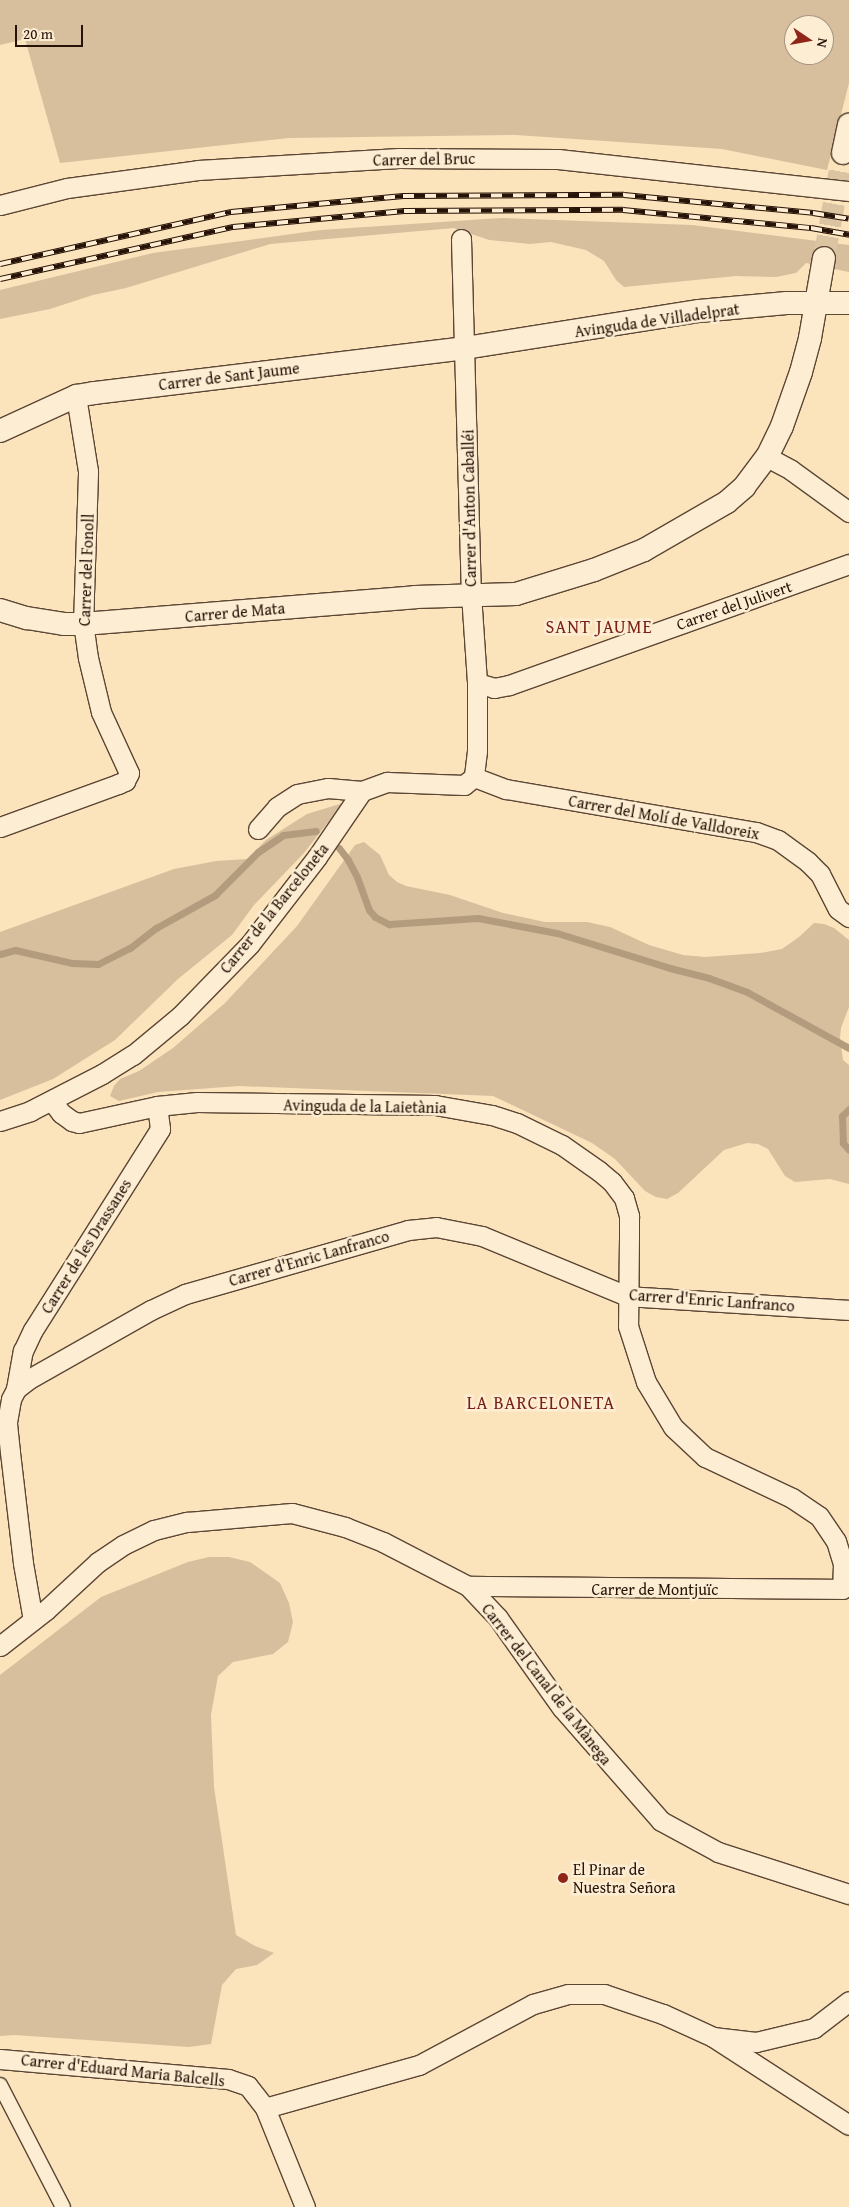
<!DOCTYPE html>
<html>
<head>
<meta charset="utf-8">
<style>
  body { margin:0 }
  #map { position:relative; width:849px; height:2207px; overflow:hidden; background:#fbe3bc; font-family:"Gentium Book Plus",serif }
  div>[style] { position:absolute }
  .green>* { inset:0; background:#d7bf9d }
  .stream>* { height:7px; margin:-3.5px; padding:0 3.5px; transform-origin:3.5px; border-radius:3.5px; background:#b39c7e }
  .tertiary-tunnel>* { height:22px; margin-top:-11px; transform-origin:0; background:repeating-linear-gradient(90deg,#dbc4a1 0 22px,transparent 0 33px) }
  .roads { filter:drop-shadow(1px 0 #5c4634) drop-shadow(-1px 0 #5c4634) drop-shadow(0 1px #5c4634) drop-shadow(0 -1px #5c4634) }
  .pedestrian>* { height:14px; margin:-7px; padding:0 7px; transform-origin:7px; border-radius:7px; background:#fcedd3 }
  .minor>* { height:19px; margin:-9.5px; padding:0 9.5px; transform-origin:9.5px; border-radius:9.5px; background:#fcedd3 }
  .tertiary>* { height:22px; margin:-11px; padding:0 11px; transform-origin:11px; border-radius:11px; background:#fcedd3 }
  .rail>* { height:5.5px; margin-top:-2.75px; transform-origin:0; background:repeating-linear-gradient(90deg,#fcedd3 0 11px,#271207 0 22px); box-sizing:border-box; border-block:1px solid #271207 }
  .dots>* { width:14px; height:14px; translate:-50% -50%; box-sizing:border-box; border:2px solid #fcedd3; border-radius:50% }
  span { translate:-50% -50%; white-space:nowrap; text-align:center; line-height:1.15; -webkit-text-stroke:5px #fcedd3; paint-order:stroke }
  .street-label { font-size:16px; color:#271207 }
  .poi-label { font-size:16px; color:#271207 }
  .left { translate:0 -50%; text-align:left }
  .neighbourhood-label { font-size:18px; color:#7a1f14; letter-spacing:1px }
  .north { position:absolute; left:784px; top:15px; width:50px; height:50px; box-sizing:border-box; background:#fcedd3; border:1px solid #a79581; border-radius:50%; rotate:102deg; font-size:14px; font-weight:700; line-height:20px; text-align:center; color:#271207 }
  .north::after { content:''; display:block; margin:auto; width:18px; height:22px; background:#8f2418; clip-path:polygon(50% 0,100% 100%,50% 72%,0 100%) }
  .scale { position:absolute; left:15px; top:25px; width:68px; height:22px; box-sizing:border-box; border:2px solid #271207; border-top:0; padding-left:6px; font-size:15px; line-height:18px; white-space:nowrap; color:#271207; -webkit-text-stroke:4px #fcedd3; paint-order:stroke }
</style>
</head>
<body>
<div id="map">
  <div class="green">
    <i style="clip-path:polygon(evenodd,0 0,849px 0,849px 83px,827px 170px,722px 149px,516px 135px,289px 138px,60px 163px,25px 39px,0 45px,0 0,794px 25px,824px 25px,824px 55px,794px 55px,794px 25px)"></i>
    <i style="clip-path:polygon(501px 218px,692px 225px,849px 245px,849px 272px,806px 263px,796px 273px,776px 277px,736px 276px,624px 287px,616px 280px,604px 261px,586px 250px,551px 242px,530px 244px,489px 240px,454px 228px,270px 244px,126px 288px,93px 295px,50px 309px,0 319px,0 290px,153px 253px,321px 230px)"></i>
    <i style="clip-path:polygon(343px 803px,304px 853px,254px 905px,232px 935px,178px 979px,115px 1040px,53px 1079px,0 1100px,0 932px,174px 869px,216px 861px,247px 859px,266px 840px,307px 814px)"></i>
    <i style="clip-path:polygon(364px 842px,380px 855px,389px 875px,397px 882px,406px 886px,450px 895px,503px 913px,545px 922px,587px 922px,610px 927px,649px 945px,683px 955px,705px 957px,760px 953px,782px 949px,799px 937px,814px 923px,824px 924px,834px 928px,849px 940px,849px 1007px,841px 1028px,840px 1038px,843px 1060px,849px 1065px,849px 1184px,830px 1179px,795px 1182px,785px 1176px,768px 1149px,758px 1144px,747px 1143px,724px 1150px,678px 1193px,667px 1199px,656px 1197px,645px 1191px,615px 1159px,592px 1143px,493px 1096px,239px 1086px,158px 1092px,119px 1101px,110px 1096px,114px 1086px,120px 1079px,139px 1071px,173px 1048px,225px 1003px,297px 926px,355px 845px)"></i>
    <i style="clip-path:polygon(209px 1557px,229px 1557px,250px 1562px,280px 1583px,289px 1603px,293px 1622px,288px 1642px,273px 1654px,233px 1662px,218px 1676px,211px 1715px,214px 1787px,236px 1935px,255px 1946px,274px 1953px,257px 1965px,236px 1969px,222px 1985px,211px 2044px,189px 2047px,15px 2035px,0 2036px,0 1675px,101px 1597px,188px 1562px)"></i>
  </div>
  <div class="stream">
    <i style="left:339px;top:848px;width:15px;rotate:53deg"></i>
    <i style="left:348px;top:860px;width:19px;rotate:62deg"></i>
    <i style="left:357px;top:877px;width:35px;rotate:70deg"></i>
    <i style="left:369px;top:910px;width:9px;rotate:49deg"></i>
    <i style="left:375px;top:917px;width:16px;rotate:27deg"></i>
    <i style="left:389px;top:924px;width:89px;rotate:-3.9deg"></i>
    <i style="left:478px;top:918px;width:80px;rotate:10.8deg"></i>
    <i style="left:557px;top:933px;width:118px;rotate:17.2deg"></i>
    <i style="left:670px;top:968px;width:40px;rotate:14.4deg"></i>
    <i style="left:709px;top:978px;width:40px;rotate:20.2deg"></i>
    <i style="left:747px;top:992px;width:116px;rotate:28.8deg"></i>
    <i style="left:0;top:954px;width:16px;rotate:-15deg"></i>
    <i style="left:15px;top:950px;width:58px;rotate:12.8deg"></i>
    <i style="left:72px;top:963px;width:26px;rotate:2deg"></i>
    <i style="left:98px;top:964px;width:36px;rotate:-27deg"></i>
    <i style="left:130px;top:948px;width:33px;rotate:-38deg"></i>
    <i style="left:156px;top:928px;width:68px;rotate:-29.2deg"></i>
    <i style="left:215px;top:895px;width:61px;rotate:-45deg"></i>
    <i style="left:258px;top:852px;width:30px;rotate:-34deg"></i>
    <i style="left:283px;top:835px;width:33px;rotate:-7deg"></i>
    <i style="left:849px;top:1109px;width:10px;rotate:135deg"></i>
    <i style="left:842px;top:1116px;width:27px;rotate:88deg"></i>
    <i style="left:843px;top:1143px;width:9px;rotate:49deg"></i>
  </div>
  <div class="tertiary-tunnel">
    <i style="left:824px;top:258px;width:107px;rotate:-79.7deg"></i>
  </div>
  <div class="roads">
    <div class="pedestrian">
      <i style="left:0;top:2085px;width:137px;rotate:62.7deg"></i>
    </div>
    <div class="minor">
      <i style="left:0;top:205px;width:69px;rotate:-14.2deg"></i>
      <i style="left:67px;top:188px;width:132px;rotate:-7.8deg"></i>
      <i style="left:198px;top:170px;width:201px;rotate:-3.4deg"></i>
      <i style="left:399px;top:158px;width:159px;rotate:0.4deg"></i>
      <i style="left:558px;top:159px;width:293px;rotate:6.3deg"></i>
      <i style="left:461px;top:239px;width:355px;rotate:88.4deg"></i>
      <i style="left:471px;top:594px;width:89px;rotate:86.1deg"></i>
      <i style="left:477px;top:683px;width:68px;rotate:90deg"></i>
      <i style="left:477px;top:751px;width:26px;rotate:97deg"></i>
      <i style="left:767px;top:457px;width:27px;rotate:28deg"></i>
      <i style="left:791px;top:470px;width:72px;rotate:35.9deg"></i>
      <i style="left:477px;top:683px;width:18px;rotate:16deg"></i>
      <i style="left:494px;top:688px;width:15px;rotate:-11deg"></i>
      <i style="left:509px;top:685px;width:361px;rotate:-19.6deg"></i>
      <i style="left:474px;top:777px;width:34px;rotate:21deg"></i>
      <i style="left:506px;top:789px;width:254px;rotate:9.8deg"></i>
      <i style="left:756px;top:832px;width:23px;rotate:20deg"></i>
      <i style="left:778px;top:840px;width:37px;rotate:36deg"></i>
      <i style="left:808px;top:862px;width:17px;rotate:45deg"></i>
      <i style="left:820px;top:874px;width:39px;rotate:63deg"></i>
      <i style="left:838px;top:909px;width:14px;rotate:36deg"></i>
      <i style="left:0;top:827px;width:126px;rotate:-20deg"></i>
      <i style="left:118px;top:784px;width:8px;rotate:-23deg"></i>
      <i style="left:125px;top:781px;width:9px;rotate:-63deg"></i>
      <i style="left:129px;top:773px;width:67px;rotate:-114.7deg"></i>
      <i style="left:101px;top:712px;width:56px;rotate:-103.5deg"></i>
      <i style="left:88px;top:658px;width:34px;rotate:-98deg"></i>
      <i style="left:83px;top:624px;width:153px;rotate:-88.1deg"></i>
      <i style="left:88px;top:471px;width:76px;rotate:-99.1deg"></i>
      <i style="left:258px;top:829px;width:29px;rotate:-49deg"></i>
      <i style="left:277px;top:807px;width:24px;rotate:-33deg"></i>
      <i style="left:297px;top:794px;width:32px;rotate:-11deg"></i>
      <i style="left:328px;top:788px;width:34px;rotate:5deg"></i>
      <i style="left:52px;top:1101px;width:15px;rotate:53deg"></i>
      <i style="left:61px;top:1113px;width:14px;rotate:36deg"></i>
      <i style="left:72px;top:1121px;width:7px;rotate:16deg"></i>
      <i style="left:79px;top:1123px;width:80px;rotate:-12.3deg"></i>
      <i style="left:157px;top:1106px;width:40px;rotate:-5.7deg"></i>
      <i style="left:197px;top:1102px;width:238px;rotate:0.7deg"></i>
      <i style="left:435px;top:1105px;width:58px;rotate:10deg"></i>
      <i style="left:492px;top:1115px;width:26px;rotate:18deg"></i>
      <i style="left:517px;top:1123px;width:50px;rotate:26.1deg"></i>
      <i style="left:562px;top:1145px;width:45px;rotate:35.1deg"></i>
      <i style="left:599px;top:1171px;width:17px;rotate:40deg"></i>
      <i style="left:612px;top:1182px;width:20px;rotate:53deg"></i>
      <i style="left:624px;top:1198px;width:19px;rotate:74deg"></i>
      <i style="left:629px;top:1216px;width:21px;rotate:90deg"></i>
      <i style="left:629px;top:1237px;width:89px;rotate:90.6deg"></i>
      <i style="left:628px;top:1326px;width:59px;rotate:72.2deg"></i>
      <i style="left:646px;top:1382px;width:52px;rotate:59deg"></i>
      <i style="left:673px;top:1427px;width:44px;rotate:43.2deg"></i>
      <i style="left:705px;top:1457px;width:96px;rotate:25.2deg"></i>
      <i style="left:792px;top:1498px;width:32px;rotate:34deg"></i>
      <i style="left:819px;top:1516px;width:30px;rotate:56deg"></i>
      <i style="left:836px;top:1541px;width:24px;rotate:73deg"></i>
      <i style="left:843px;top:1564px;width:25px;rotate:92deg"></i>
      <i style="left:842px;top:1589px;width:374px;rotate:-179.5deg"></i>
      <i style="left:0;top:1121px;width:32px;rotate:-18deg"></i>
      <i style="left:30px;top:1111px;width:81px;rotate:-27.2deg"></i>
      <i style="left:102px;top:1074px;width:36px;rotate:-32deg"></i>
      <i style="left:133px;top:1055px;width:61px;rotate:-39.7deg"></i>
      <i style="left:180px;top:1016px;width:100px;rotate:-45.8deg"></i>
      <i style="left:250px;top:944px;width:110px;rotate:-52.4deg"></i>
      <i style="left:317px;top:857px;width:80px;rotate:-55.7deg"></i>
      <i style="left:362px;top:791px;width:27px;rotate:-20deg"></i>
      <i style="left:387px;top:782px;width:77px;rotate:2.2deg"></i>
      <i style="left:464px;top:785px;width:13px;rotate:-39deg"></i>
      <i style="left:16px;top:1389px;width:39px;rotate:-80deg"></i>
      <i style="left:23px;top:1351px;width:23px;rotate:-65deg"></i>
      <i style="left:33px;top:1330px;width:238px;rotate:-57.7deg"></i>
      <i style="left:160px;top:1129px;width:23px;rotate:-97deg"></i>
      <i style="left:33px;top:1620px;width:58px;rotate:-100deg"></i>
      <i style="left:23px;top:1563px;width:112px;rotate:-96.7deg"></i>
      <i style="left:10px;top:1452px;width:30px;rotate:-96deg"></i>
      <i style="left:7px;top:1422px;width:23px;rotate:-80deg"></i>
      <i style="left:11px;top:1399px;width:11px;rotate:-63deg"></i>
      <i style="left:16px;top:1389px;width:16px;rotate:-38deg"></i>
      <i style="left:29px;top:1379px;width:140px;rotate:-29.5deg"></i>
      <i style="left:151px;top:1310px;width:38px;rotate:-25deg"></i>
      <i style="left:185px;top:1294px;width:232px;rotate:-16deg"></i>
      <i style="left:408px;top:1230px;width:28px;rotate:-6deg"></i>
      <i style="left:436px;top:1227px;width:47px;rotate:11.1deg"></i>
      <i style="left:482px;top:1236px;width:157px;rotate:22.5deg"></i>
      <i style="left:627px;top:1296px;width:222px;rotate:3.6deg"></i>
      <i style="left:0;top:1646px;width:58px;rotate:-38deg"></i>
      <i style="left:46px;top:1610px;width:71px;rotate:-42.7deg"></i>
      <i style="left:98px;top:1562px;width:30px;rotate:-34deg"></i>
      <i style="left:123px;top:1545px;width:34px;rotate:-26deg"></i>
      <i style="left:154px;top:1530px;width:34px;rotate:-14deg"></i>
      <i style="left:187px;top:1522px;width:105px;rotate:-4.9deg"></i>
      <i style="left:292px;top:1513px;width:55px;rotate:14.8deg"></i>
      <i style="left:345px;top:1527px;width:41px;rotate:21.5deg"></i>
      <i style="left:383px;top:1542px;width:96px;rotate:27.4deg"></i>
      <i style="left:468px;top:1586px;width:44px;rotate:46.8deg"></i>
      <i style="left:498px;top:1618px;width:110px;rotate:54.6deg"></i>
      <i style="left:562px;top:1708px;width:150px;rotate:48.8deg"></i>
      <i style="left:661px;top:1821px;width:65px;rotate:28.5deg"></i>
      <i style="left:718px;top:1852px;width:138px;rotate:17.8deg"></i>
      <i style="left:716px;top:2039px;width:158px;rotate:32.9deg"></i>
      <i style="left:0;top:2059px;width:229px;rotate:5deg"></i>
      <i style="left:228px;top:2079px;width:21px;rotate:19deg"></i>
      <i style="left:248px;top:2086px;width:28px;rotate:52deg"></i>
      <i style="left:265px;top:2108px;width:107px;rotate:68deg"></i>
      <i style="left:265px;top:2108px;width:160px;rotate:-15.6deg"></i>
      <i style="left:419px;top:2065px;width:129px;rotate:-28.2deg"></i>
      <i style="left:533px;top:2004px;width:36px;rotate:-16deg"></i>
      <i style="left:568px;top:1994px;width:36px"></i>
      <i style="left:604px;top:1994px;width:62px;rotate:18.7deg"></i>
      <i style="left:663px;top:2014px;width:55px;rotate:24.7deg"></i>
      <i style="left:713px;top:2037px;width:43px;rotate:6.6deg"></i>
      <i style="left:756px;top:2042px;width:60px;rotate:-13.6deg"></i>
      <i style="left:814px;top:2028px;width:44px;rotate:-37.6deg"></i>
    </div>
    <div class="tertiary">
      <i style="left:843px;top:153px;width:29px;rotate:-78deg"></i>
      <i style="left:0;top:431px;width:84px;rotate:-24.7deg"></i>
      <i style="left:76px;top:396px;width:18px;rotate:-9deg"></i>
      <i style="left:94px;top:393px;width:374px;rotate:-6.9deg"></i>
      <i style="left:465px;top:348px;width:237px;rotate:-9deg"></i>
      <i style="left:699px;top:311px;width:88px;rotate:-5.2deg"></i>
      <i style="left:787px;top:303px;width:62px"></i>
      <i style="left:0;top:610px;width:28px;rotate:17deg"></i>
      <i style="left:27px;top:618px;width:37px;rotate:9deg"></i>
      <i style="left:64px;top:624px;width:19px"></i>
      <i style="left:83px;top:624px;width:333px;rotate:-4.6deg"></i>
      <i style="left:415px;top:597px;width:101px;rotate:-1.7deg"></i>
      <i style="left:516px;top:594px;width:82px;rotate:-17.1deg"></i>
      <i style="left:594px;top:570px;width:54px;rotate:-21.8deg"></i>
      <i style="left:644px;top:550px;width:96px;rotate:-30deg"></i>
      <i style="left:727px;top:502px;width:23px;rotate:-41deg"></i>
      <i style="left:744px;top:487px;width:38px;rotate:-53deg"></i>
      <i style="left:767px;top:457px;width:34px;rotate:-64deg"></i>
      <i style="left:782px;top:426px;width:57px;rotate:-70.6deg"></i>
      <i style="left:801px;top:372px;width:35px;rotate:-75deg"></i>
      <i style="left:810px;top:338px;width:81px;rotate:-80.1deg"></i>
    </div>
  </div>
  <div class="rail">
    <i style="left:0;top:264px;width:237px;rotate:-12.7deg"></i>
    <i style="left:231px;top:212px;width:173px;rotate:-5.3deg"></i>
    <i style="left:403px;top:196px;width:221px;rotate:-0.3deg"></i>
    <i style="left:624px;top:195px;width:190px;rotate:5.4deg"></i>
    <i style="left:813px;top:213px;width:36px;rotate:9deg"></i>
    <i style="left:0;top:279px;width:239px;rotate:-12.6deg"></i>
    <i style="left:233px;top:227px;width:172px;rotate:-5.3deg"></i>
    <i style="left:404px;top:211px;width:219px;rotate:-0.3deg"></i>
    <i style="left:623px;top:210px;width:189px;rotate:5.5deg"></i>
    <i style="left:811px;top:228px;width:39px;rotate:10deg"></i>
  </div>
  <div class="dots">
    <i style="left:563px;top:1878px;background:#8f2418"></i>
  </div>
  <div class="street-label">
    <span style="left:424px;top:159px;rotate:-1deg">Carrer del Bruc</span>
    <span style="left:657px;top:320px;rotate:-8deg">Avinguda de Villadelprat</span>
    <span style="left:229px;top:376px;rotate:-7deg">Carrer de Sant Jaume</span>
    <span style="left:469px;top:508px;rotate:-91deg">Carrer d'Anton Caballéi</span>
    <span style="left:86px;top:570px;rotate:-88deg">Carrer del Fonoll</span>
    <span style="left:734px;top:605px;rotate:-19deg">Carrer del Julivert</span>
    <span style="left:235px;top:612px;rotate:-5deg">Carrer de Mata</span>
    <span style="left:664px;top:817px;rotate:10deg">Carrer del Molí de Valldoreix</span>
    <span style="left:274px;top:908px;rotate:-51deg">Carrer de la Barceloneta</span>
    <span style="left:365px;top:1106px;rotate:1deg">Avinguda de la Laietània</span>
    <span style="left:86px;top:1246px;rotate:-58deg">Carrer de les Drassanes</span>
    <span style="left:309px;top:1258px;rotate:-16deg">Carrer d'Enric Lanfranco</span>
    <span style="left:712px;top:1300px;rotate:4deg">Carrer d'Enric Lanfranco</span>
    <span style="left:655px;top:1589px">Carrer de Montjuïc</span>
    <span style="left:547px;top:1684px;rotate:52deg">Carrer del Canal de la Mànega</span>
    <span style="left:123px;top:2070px;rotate:6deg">Carrer d'Eduard Maria Balcells</span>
  </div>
  <div class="poi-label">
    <span class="left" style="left:573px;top:1878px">El Pinar de<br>Nuestra Señora</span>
  </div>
  <div class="neighbourhood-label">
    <span style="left:599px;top:627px">SANT JAUME</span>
    <span style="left:541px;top:1403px">LA BARCELONETA</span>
  </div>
  <div class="north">N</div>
  <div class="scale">20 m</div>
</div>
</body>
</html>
